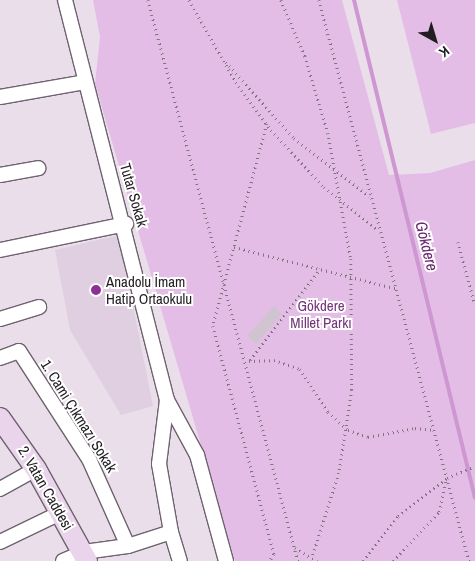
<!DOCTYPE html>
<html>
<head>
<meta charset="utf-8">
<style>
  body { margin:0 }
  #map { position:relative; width:475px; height:561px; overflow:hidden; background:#eadeeb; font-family:"Archivo Narrow",sans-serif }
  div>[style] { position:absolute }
  .built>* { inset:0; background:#dfcfe0 }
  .green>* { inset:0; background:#e4bde7 }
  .stream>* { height:4px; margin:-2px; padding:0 2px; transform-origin:2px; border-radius:2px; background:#ce97d2 }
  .building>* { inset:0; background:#cfc4d0 }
  .path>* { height:2.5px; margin-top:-1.25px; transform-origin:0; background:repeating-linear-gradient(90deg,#7d767e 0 1px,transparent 0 5px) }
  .roads { filter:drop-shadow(1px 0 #6d636e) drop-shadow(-1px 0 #6d636e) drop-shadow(0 1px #6d636e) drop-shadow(0 -1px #6d636e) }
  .street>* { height:14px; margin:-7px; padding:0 7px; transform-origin:7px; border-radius:7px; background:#fff }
  .secondary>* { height:20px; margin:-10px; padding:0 10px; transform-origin:10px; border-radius:10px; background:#ead4ec }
  .dots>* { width:14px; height:14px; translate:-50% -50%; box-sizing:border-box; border:2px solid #fff; border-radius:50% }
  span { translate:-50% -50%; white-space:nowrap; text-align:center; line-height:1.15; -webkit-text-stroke:4px #fff; paint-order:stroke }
  .street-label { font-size:15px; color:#211d21 }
  .poi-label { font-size:15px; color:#211d21 }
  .left { translate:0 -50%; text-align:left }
  .park-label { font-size:15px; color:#74337a }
  .water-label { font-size:16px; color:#6a2970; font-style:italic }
  .north { position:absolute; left:410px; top:15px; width:50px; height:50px; -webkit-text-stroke:4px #fff; paint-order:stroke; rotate:141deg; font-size:14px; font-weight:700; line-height:20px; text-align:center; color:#211d21 }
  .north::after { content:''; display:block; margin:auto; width:18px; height:22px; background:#211d21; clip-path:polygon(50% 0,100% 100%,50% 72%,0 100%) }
</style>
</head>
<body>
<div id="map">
  <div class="built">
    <i style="clip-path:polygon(119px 235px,153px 406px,121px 415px,70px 330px,55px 250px)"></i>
  </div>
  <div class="green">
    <i style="clip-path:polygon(93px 0,342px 0,389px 175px,430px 173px,475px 160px,475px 561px,235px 561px,95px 84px,100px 37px)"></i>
    <i style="clip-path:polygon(397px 0,475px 0,475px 123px,431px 134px)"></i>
  </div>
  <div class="stream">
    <i style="left:354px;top:0;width:512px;rotate:76.34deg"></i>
  </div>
  <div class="building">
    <i style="clip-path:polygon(274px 306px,282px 314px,256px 344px,247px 336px)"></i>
  </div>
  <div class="path">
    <i style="left:148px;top:0;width:581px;rotate:75.03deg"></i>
    <i style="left:189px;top:0;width:95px;rotate:60.2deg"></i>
    <i style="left:236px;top:82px;width:59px;rotate:53.9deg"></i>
    <i style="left:271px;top:130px;width:78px;rotate:47.1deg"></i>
    <i style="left:324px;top:187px;width:69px;rotate:38.5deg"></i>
    <i style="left:281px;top:0;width:61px;rotate:66.8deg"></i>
    <i style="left:305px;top:56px;width:80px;rotate:73.4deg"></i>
    <i style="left:328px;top:133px;width:128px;rotate:79.7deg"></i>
    <i style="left:351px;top:259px;width:131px;rotate:89.6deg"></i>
    <i style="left:352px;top:390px;width:84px;rotate:98.9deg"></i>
    <i style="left:339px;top:473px;width:89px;rotate:107.6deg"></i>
    <i style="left:319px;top:0;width:581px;rotate:75.03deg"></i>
    <i style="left:226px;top:62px;width:102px;rotate:48.2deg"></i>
    <i style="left:294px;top:138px;width:95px;rotate:37.7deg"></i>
    <i style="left:267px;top:124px;width:209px;rotate:105deg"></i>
    <i style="left:213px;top:326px;width:236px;rotate:75deg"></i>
    <i style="left:274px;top:554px;width:8px;rotate:120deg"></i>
    <i style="left:458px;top:242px;width:64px;rotate:74.7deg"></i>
    <i style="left:234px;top:247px;width:168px;rotate:14.4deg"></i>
    <i style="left:250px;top:360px;width:115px;rotate:-52.4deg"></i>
    <i style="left:249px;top:361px;width:25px;rotate:-2deg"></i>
    <i style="left:274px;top:360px;width:28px;rotate:19deg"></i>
    <i style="left:300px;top:369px;width:51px;rotate:56.9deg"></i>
    <i style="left:328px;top:412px;width:27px;rotate:42deg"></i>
    <i style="left:348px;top:430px;width:21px;rotate:19deg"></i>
    <i style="left:368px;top:437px;width:48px;rotate:-10.8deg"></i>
    <i style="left:415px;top:428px;width:20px;rotate:6deg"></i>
    <i style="left:295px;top:548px;width:26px;rotate:31deg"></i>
    <i style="left:363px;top:561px;width:57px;rotate:-52.1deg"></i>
    <i style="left:398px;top:516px;width:62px;rotate:-37.8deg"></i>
    <i style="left:447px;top:478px;width:30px;rotate:-23deg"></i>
    <i style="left:393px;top:561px;width:67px;rotate:-46.8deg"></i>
    <i style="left:439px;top:512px;width:33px;rotate:-78deg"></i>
  </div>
  <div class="roads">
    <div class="street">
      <i style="left:65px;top:0;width:413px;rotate:75.7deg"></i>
      <i style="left:167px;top:400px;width:63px;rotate:61.4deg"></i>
      <i style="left:197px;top:455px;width:110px;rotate:74.7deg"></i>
      <i style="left:0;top:97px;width:86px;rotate:-10deg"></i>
      <i style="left:0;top:175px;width:39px;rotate:-10deg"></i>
      <i style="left:0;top:250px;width:129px;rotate:-11.7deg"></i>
      <i style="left:0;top:319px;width:41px;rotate:-17.1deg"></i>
      <i style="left:0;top:358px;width:20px;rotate:-20deg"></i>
      <i style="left:19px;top:351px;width:129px;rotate:57.1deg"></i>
      <i style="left:89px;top:459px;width:95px;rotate:65.9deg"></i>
      <i style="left:0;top:489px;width:41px;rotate:-29.1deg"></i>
      <i style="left:171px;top:532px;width:30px;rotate:73deg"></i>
      <i style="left:0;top:542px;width:67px;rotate:-25.8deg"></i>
      <i style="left:63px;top:561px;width:23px;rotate:-23deg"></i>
      <i style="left:84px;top:552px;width:44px;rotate:-7.8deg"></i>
      <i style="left:128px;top:546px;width:45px;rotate:-18deg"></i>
      <i style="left:171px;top:532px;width:69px;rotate:-100deg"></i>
      <i style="left:159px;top:464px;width:64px;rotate:-82.9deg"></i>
    </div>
    <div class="secondary">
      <i style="left:0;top:418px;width:62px;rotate:54.8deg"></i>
      <i style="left:36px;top:469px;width:105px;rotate:61deg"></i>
    </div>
  </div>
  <div class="dots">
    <i style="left:96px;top:290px;background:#8e2f98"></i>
  </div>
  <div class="street-label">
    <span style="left:134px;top:195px;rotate:74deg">Tutar Sokak</span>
    <span style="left:79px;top:416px;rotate:58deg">1. Cami Çıkmazı Sokak</span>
    <span style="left:46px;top:488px;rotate:60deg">2. Vatan Caddesi</span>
  </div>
  <div class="poi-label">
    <span class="left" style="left:106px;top:290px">Anadolu İmam<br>Hatip Ortaokulu</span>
  </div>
  <div class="park-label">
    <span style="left:321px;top:314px">Gökdere<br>Millet Parkı</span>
  </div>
  <div class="water-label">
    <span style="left:427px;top:246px;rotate:76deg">Gökdere</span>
  </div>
  <div class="north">K</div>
</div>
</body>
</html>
